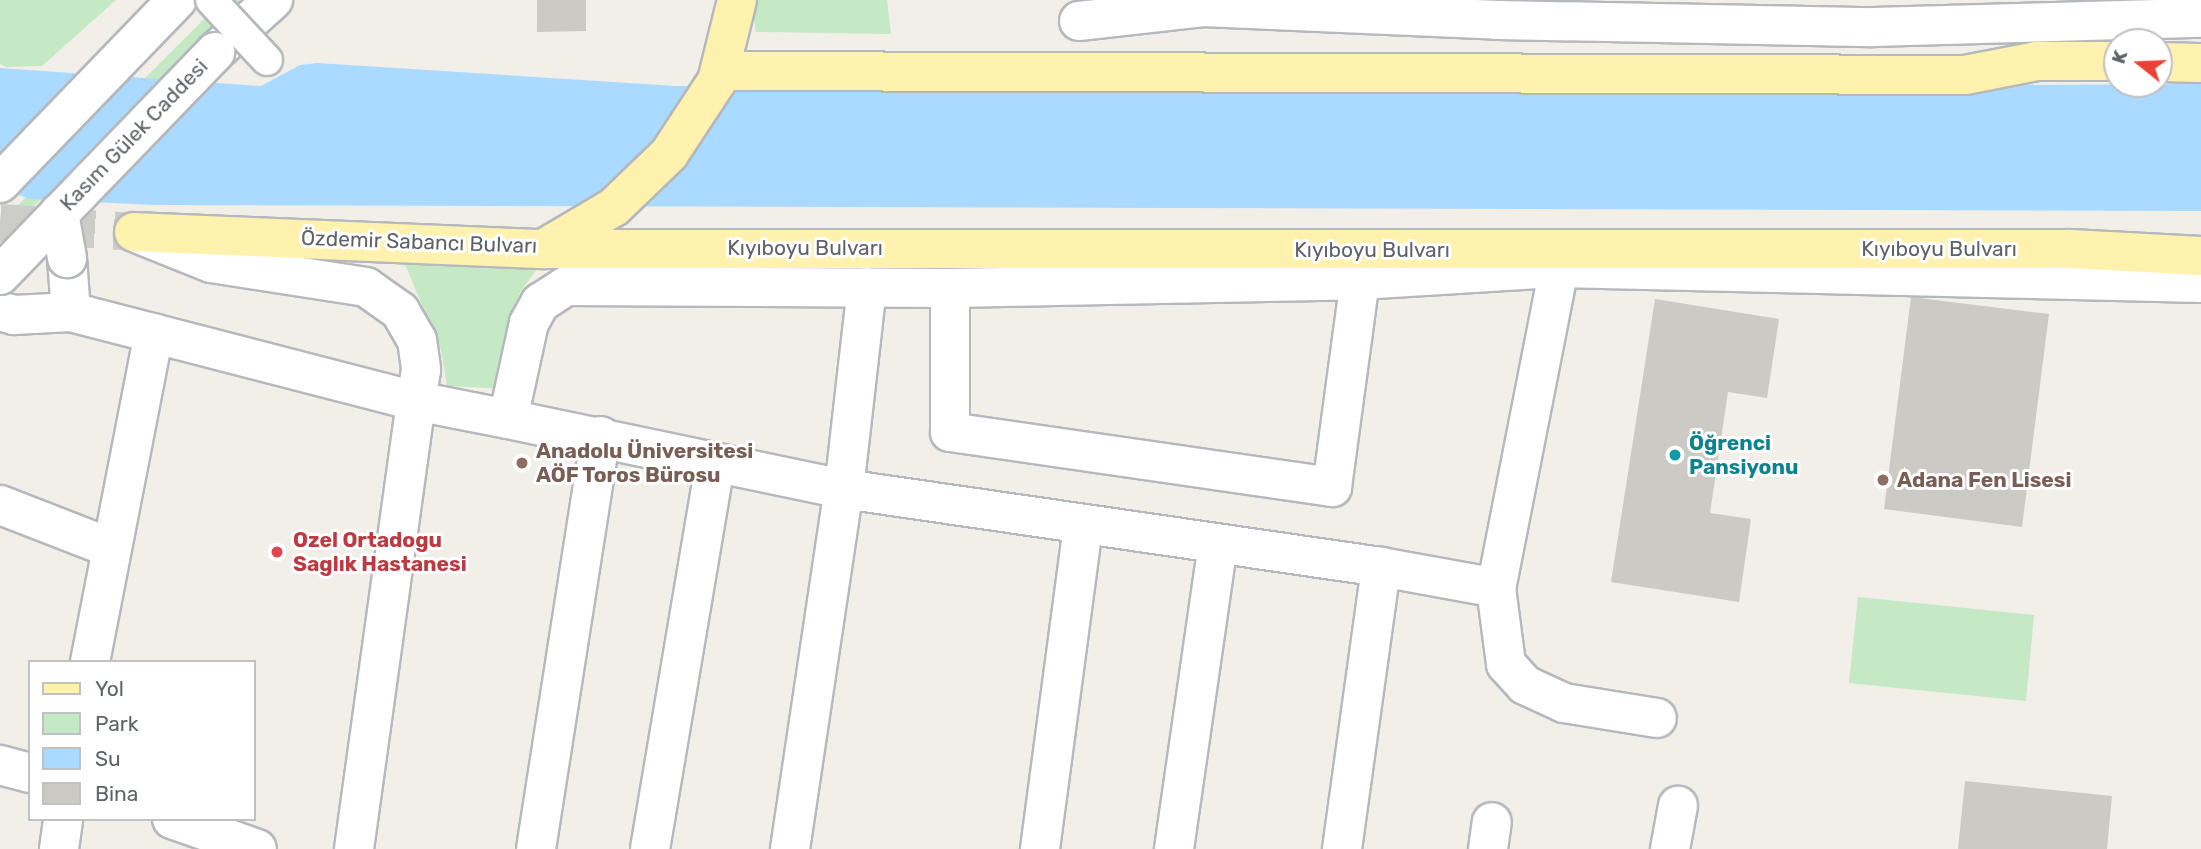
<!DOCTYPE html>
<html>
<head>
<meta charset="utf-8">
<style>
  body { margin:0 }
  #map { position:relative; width:2201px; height:849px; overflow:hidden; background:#f1efe8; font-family:Rubik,sans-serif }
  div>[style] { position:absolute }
  .green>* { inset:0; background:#c5e8c5 }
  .water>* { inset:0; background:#aadaff }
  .building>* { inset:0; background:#cccac5 }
  .primary-tunnel>* { height:38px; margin-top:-19px; transform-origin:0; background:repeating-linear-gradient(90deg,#ccccc8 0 38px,transparent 0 57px) }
  .roads { filter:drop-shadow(2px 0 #b5b8bc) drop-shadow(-2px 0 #b5b8bc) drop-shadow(0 2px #b5b8bc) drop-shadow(0 -2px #b5b8bc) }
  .minor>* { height:38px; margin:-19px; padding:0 19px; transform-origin:19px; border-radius:19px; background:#fff }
  .secondary>* { height:38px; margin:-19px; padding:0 19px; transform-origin:19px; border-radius:19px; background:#fff }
  .primary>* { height:38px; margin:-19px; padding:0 19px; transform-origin:19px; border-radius:19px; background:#fff2af }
  .bridges { filter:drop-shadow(2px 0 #b5b8bc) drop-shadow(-2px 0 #b5b8bc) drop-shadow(0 2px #b5b8bc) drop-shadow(0 -2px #b5b8bc) }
  .pedestrian-bridge>* { height:30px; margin:-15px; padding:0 15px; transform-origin:15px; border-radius:15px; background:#fff }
  .secondary-bridge>* { height:38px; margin:-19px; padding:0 19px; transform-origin:19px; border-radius:19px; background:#fff }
  .dots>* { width:19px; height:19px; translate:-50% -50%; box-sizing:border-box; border:4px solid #fff; border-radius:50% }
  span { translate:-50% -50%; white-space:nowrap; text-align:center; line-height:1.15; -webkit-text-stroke:6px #fff; paint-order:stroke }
  .street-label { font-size:21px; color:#5f6368 }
  .culture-label { font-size:21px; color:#0d838f; font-weight:700 }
  .left { translate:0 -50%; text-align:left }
  .education-label { font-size:21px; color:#785e54; font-weight:700 }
  .health-label { font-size:21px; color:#be3a42; font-weight:700 }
  .legend { position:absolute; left:28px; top:660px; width:228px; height:161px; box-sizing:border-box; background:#fff; border:2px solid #bfc1c3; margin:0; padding:9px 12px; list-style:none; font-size:21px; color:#5f6368 }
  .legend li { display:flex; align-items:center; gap:14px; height:35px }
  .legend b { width:35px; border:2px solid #bfc1c3 }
  .north { position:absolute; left:2103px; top:28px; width:70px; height:70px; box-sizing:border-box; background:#fff; border:2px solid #bfc1c3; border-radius:50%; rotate:288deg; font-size:19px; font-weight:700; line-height:28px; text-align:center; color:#5f6368 }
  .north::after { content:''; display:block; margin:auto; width:24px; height:32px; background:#ea4335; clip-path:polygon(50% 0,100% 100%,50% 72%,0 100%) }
</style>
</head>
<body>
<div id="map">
  <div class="green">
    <i style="clip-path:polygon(0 0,116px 0,42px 66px,6px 67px,0 64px)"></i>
    <i style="clip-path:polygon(223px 0,240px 0,0 240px,0 223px)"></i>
    <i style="clip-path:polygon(751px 0,887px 0,891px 34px,756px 32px)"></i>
    <i style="clip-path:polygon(404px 262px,540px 265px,520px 292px,514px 311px,507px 389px,447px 386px,441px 350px)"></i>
    <i style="clip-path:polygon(1858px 597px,2034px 615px,2026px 701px,1849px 683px)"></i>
  </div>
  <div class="water">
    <i style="clip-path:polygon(317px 63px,676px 86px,1246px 89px,2201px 84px,2201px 211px,154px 205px,31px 199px,0 189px,0 68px,261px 86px,300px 65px)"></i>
  </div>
  <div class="building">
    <i style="clip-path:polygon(537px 0,586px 0,586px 31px,537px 32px)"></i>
    <i style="clip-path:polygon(1911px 297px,2049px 314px,2022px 527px,1884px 509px)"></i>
    <i style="clip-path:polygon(1655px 299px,1779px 319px,1767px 398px,1728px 392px,1710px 513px,1751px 519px,1739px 602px,1611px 582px)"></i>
    <i style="clip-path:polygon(1965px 781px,2112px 796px,2107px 849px,1958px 849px)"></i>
  </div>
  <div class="primary-tunnel">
    <i style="left:0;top:223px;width:134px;rotate:3.8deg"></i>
  </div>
  <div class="roads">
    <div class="minor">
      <i style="left:1079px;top:21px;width:125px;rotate:-6.4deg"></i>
      <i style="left:1203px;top:7px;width:295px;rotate:2.5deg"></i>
      <i style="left:1498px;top:20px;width:375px;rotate:1.1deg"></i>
      <i style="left:1873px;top:27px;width:328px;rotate:-1.6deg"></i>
      <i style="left:1559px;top:268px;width:326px;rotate:101.1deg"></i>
      <i style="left:1496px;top:588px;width:77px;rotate:82.5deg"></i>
      <i style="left:1506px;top:664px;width:28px;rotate:48deg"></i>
      <i style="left:1525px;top:685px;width:43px;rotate:24.8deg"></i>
      <i style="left:1564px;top:703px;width:94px;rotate:9.2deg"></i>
      <i style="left:950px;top:288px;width:144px;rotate:90deg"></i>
      <i style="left:950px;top:432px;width:386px;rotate:8.2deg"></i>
      <i style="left:1332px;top:487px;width:209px;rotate:-82.3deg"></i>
      <i style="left:508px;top:419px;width:343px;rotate:11.8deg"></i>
      <i style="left:844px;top:489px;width:543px;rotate:8.26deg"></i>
      <i style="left:1381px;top:567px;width:117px;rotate:10.3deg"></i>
      <i style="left:0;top:505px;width:119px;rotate:21.2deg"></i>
      <i style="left:90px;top:662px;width:335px;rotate:-79deg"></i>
      <i style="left:0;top:765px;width:31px;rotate:15deg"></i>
      <i style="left:172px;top:819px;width:90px;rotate:19.4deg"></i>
      <i style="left:59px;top:849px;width:30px;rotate:-82deg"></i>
      <i style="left:354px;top:849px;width:452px;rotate:-82.1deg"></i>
      <i style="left:536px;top:849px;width:418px;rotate:-81.1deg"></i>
      <i style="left:650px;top:849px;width:391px;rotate:-80.4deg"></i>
      <i style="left:790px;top:849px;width:364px;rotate:-81.5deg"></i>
      <i style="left:844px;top:489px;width:203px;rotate:-83.5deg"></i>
      <i style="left:1040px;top:849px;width:326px;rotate:-82.4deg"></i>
      <i style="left:1174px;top:849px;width:307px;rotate:-81.8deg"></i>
      <i style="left:1342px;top:849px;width:285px;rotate:-82.1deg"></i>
      <i style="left:1488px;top:849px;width:27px;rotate:-82deg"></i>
      <i style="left:1670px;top:849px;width:44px;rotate:-79.5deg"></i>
    </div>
    <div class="secondary">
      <i style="left:215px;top:52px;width:78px;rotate:-41.9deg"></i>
      <i style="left:0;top:183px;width:255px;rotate:-46deg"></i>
      <i style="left:139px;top:234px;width:78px;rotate:21.9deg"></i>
      <i style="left:211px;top:263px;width:157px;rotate:8.8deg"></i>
      <i style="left:366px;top:287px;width:42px;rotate:35.2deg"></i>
      <i style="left:400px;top:311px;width:34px;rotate:60deg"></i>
      <i style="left:417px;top:340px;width:30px;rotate:82deg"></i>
      <i style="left:421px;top:370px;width:31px;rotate:99deg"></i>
      <i style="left:67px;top:258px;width:54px;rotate:85.8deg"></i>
      <i style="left:0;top:311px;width:15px;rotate:16deg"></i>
      <i style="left:14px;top:315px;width:57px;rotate:-3deg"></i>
      <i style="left:71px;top:312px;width:356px;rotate:14.5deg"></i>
      <i style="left:416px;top:401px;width:94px;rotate:11.1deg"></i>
      <i style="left:508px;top:419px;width:98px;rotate:-77.7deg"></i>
      <i style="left:529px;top:323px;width:23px;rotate:-61deg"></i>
      <i style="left:540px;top:303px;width:31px;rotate:-33deg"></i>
      <i style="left:566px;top:286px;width:384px;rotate:0.3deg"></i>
      <i style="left:950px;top:288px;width:410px;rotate:-1.1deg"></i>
      <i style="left:1360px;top:280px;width:199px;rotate:-3.5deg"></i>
      <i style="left:1559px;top:268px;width:642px;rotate:1.34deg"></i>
    </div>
    <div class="primary">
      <i style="left:2159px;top:62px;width:42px;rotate:1.4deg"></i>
      <i style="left:722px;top:71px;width:1243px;rotate:0.18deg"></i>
      <i style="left:1965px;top:75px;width:73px;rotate:-11deg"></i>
      <i style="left:2037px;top:61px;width:80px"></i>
      <i style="left:134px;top:232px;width:409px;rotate:2.4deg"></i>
      <i style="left:543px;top:249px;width:1528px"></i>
      <i style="left:2071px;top:249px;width:130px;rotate:3.1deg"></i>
      <i style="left:543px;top:249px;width:82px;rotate:-30.6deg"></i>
      <i style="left:614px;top:207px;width:76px;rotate:-43.9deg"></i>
      <i style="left:669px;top:154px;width:87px;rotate:-56.7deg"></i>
      <i style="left:717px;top:81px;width:83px;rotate:-76.1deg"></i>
    </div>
  </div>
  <div class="bridges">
    <div class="pedestrian-bridge">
      <i style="left:211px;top:0;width:82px;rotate:47deg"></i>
    </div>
    <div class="secondary-bridge">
      <i style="left:59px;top:213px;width:46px;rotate:79.9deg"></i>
      <i style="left:0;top:275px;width:310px;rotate:-46deg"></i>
    </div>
  </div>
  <div class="dots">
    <i style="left:1675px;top:455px;background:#0f9aa8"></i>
    <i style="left:522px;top:463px;background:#8d6e63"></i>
    <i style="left:1883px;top:480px;background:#8d6e63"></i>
    <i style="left:277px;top:552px;background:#e0444e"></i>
  </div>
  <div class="street-label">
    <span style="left:134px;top:135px;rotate:-46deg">Kasım Gülek Caddesi</span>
    <span style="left:419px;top:242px;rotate:2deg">Özdemir Sabancı Bulvarı</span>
    <span style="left:805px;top:248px">Kıyıboyu Bulvarı</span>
    <span style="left:1939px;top:249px">Kıyıboyu Bulvarı</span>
    <span style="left:1372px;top:250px">Kıyıboyu Bulvarı</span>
  </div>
  <div class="culture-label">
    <span class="left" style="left:1689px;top:455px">Öğrenci<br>Pansiyonu</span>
  </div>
  <div class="education-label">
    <span class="left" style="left:536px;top:463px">Anadolu Üniversitesi<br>AÖF Toros Bürosu</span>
    <span class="left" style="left:1897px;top:480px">Adana Fen Lisesi</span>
  </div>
  <div class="health-label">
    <span class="left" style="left:293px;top:552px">Ozel Ortadogu<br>Saglık Hastanesi</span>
  </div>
  <ul class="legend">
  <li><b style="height:9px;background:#fff2af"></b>Yol</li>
  <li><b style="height:19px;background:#c5e8c5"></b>Park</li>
  <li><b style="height:19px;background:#aadaff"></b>Su</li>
  <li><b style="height:19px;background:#cccac5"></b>Bina</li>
  </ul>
  <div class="north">K</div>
</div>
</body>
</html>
